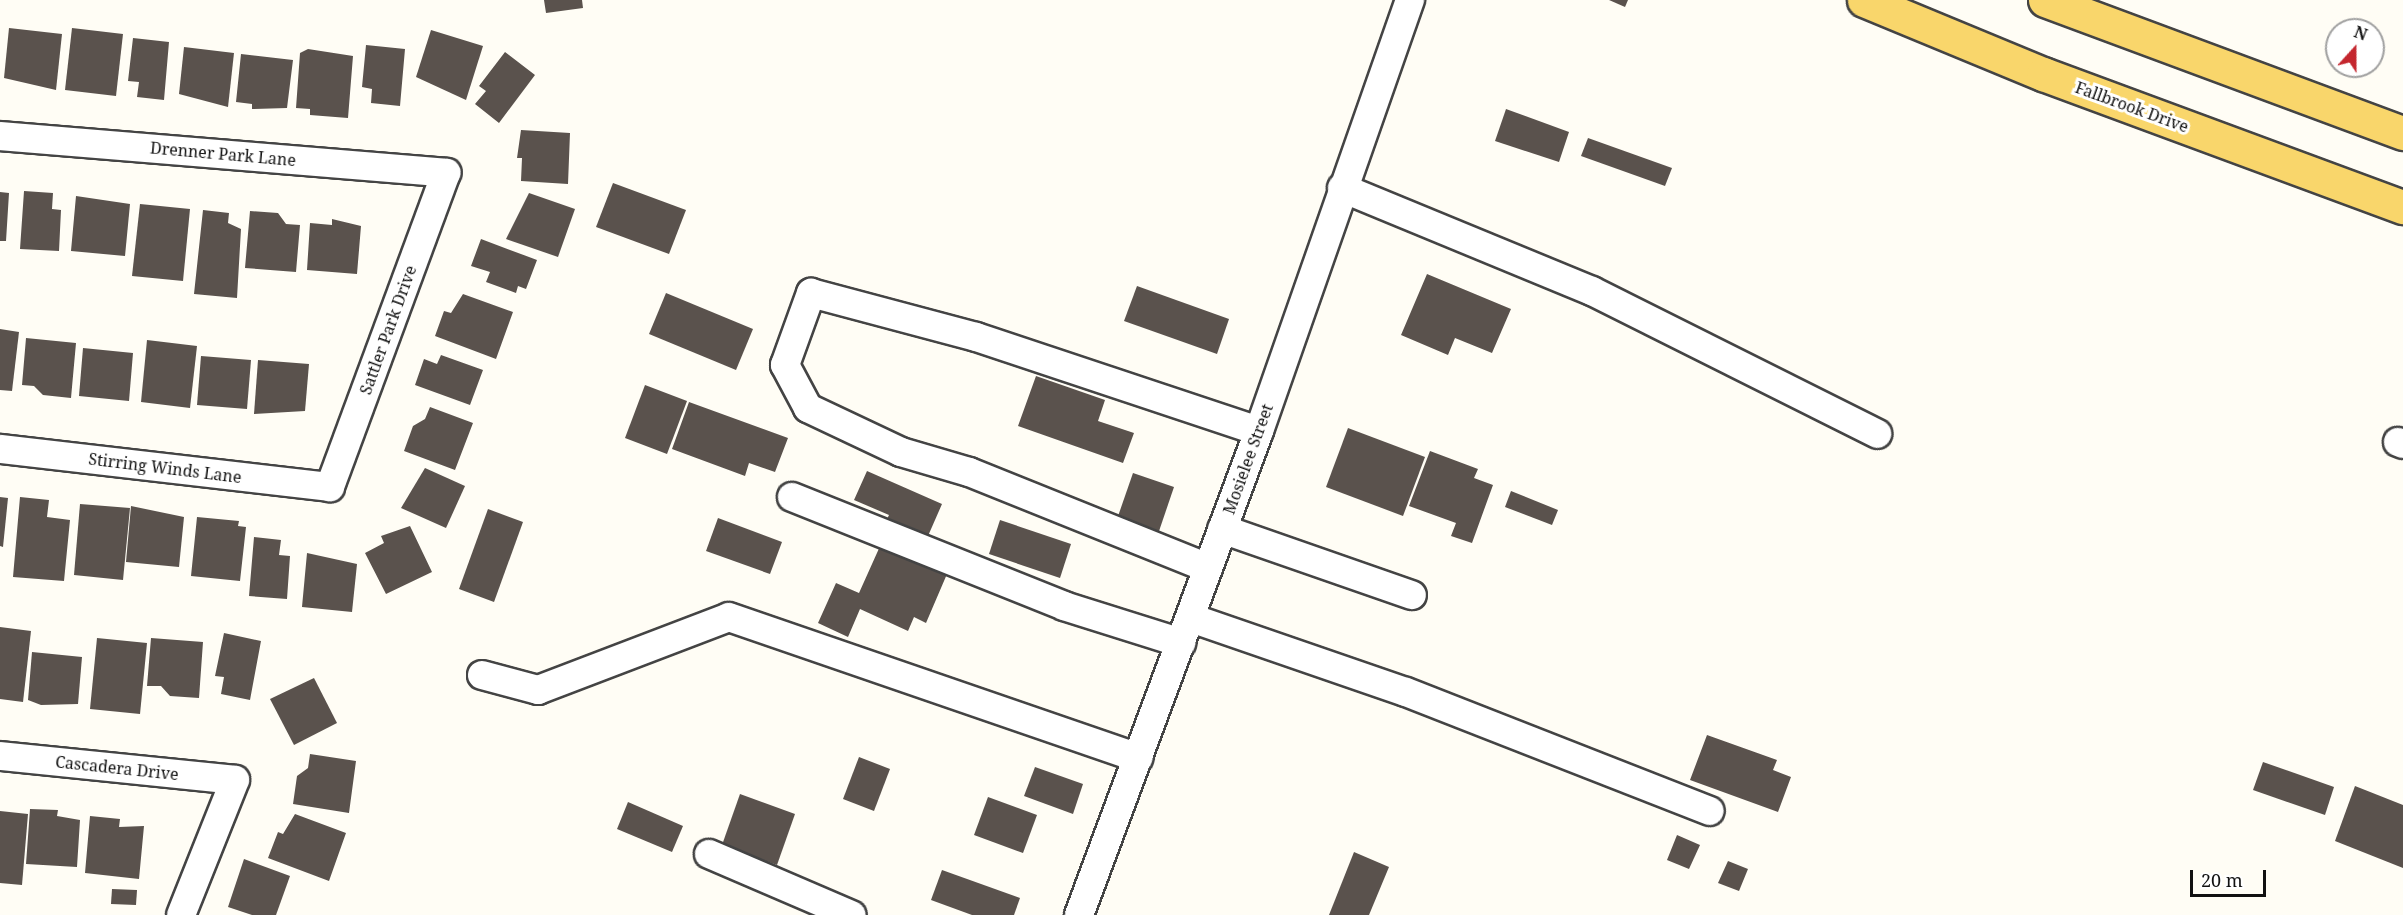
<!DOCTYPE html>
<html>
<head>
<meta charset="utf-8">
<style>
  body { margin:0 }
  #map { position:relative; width:2403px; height:915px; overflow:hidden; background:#fffdf5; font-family:"Noto Serif",serif }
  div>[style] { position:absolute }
  .building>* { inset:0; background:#5a524d }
  .roads { filter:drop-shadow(2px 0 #444) drop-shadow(-2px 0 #444) drop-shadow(0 2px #444) drop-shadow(0 -2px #444) }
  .minor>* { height:28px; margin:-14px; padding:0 14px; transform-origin:14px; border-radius:14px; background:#fff }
  .major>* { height:33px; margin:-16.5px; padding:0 16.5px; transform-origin:16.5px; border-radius:16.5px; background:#f9d66b }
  span { translate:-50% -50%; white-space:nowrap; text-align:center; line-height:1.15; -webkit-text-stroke:6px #fff; paint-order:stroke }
  .street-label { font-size:16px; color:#111 }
  .north { position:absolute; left:2325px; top:18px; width:60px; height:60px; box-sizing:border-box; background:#fff; border:2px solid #a0a0a0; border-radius:50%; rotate:21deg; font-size:16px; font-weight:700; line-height:24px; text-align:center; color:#111 }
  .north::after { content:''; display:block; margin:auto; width:21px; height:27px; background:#c4262e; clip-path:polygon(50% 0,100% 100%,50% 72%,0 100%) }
  .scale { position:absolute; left:2190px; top:870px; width:76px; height:27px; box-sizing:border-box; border:3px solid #111; border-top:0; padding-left:8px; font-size:18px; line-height:21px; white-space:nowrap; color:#111; -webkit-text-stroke:4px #fff; paint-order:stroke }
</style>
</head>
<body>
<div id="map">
  <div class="building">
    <i style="clip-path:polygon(544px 0,582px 0,583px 8px,546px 13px)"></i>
    <i style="clip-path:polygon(1609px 0,1628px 0,1625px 7px)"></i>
    <i style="clip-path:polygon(9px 28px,62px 34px,56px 90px,4px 78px)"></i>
    <i style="clip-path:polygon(72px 28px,123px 34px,116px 96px,65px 90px)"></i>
    <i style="clip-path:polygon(431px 30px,483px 46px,466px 100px,416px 77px)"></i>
    <i style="clip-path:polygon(133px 38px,169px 42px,164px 100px,137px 97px,139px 82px,128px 81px)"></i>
    <i style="clip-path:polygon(366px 45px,405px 49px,400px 106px,371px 103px,372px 89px,362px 87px)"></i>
    <i style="clip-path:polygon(184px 47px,234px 53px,228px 107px,179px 94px)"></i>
    <i style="clip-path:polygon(308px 49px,353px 56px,348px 118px,310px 115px,310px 109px,296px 108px,300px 53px)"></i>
    <i style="clip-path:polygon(505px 52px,535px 75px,499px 123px,475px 104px,486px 91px,479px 86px)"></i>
    <i style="clip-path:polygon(241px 54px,293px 60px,287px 108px,252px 109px,252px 104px,236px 102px)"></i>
    <i style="clip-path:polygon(1506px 109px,1569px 132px,1559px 162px,1495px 141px)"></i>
    <i style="clip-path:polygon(521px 130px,570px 133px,568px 184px,521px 181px,522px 158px,517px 158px)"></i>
    <i style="clip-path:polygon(1588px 138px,1672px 168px,1665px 186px,1581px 156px)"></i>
    <i style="clip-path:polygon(613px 183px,686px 210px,669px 254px,596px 227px)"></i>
    <i style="clip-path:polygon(24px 191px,53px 193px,52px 209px,61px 210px,59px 251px,20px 249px)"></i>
    <i style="clip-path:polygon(0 192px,9px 193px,6px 241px,0 241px)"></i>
    <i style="clip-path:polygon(529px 193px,575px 209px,558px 257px,506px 239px)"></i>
    <i style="clip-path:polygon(76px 196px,130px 204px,125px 256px,71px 251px)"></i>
    <i style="clip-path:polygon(140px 204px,190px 209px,183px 281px,132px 276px)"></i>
    <i style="clip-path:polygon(203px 210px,229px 213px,228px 223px,241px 229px,237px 298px,194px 294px)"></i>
    <i style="clip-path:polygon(250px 211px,278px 213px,286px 224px,300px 225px,296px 272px,245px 268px)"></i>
    <i style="clip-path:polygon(332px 219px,361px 226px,357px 274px,307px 270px,310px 223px,332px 225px)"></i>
    <i style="clip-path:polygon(481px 239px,537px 260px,526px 289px,518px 286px,516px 293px,486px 282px,490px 272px,471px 266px)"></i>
    <i style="clip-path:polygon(1427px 274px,1511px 309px,1492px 353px,1455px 338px,1448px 355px,1401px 335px)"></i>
    <i style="clip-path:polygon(1137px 286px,1229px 319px,1217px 354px,1124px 321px)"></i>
    <i style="clip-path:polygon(666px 293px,753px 329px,736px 370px,649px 334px)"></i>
    <i style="clip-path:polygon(463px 294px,513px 312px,496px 359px,435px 336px,444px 311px,451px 313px)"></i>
    <i style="clip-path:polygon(0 329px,19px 332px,12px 391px,0 390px)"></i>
    <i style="clip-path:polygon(26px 338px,76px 343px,71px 398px,43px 395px,34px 386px,22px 385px)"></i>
    <i style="clip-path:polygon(147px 340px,197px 346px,190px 408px,141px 402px)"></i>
    <i style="clip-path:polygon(83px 348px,133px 353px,129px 401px,79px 396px)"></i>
    <i style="clip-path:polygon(441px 355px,483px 370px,470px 405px,415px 385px,424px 359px,437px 364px)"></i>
    <i style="clip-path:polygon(201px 356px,251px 360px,247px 409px,197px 405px)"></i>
    <i style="clip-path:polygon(258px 360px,309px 364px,305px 411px,254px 414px)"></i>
    <i style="clip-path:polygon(1036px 376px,1105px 400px,1098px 421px,1134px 433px,1123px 463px,1018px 426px)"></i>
    <i style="clip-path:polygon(645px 385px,687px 401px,667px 454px,625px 438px)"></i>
    <i style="clip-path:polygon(689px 402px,788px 438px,775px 472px,749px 463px,745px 476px,672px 449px)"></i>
    <i style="clip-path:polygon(430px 407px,473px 423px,455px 470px,404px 451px,413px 426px,425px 419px)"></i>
    <i style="clip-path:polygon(1348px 428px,1425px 457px,1403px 516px,1326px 487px)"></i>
    <i style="clip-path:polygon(1430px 451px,1478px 469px,1474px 478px,1493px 485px,1472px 543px,1451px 536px,1456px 523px,1409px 506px)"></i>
    <i style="clip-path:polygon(425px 468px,465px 486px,446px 528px,401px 508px)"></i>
    <i style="clip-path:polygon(867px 471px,942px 504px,928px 536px,884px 525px,889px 515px,854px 500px)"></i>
    <i style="clip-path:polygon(1133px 473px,1174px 487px,1157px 537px,1116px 522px)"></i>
    <i style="clip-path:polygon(1511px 491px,1558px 510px,1552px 525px,1505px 507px)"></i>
    <i style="clip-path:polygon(0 497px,8px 498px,3px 547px,0 546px)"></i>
    <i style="clip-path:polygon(20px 497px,49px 500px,47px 517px,70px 520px,64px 581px,13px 577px)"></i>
    <i style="clip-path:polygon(80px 504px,130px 508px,123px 580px,74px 575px)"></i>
    <i style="clip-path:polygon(131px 506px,184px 517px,179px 567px,126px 562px)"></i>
    <i style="clip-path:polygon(488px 509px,523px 522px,494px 602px,459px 589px)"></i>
    <i style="clip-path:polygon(197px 517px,239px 521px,238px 526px,246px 527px,240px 581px,191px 576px)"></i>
    <i style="clip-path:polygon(718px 518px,782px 542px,770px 574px,706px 551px)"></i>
    <i style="clip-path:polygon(1000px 520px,1071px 544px,1060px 578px,989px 554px)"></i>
    <i style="clip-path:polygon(410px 526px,432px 572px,386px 594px,365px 553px,384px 543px,381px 536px)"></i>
    <i style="clip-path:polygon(254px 537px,281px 540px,279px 555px,290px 556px,287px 599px,249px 596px)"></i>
    <i style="clip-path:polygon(881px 544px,947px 574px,926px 623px,914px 617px,908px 631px,860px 609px,848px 637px,818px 623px,836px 583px,859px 593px)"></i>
    <i style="clip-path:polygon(307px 553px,357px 564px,352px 612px,302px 607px)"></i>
    <i style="clip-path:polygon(0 627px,31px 631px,23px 702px,0 699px)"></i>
    <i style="clip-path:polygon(224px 633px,261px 641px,250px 700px,221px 694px,224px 677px,215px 676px)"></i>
    <i style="clip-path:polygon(97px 638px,147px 643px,140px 714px,90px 709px)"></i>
    <i style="clip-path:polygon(151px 638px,203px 642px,199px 698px,170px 696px,161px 686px,147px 686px)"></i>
    <i style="clip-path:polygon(32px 652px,82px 657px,78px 704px,41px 705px,28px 700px)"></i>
    <i style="clip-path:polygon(314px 678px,337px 723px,294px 745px,270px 699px)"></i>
    <i style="clip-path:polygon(1707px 735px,1777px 760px,1773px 770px,1791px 777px,1778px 812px,1690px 780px)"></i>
    <i style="clip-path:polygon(310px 754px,356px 761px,349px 813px,293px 804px,297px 776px,308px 768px)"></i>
    <i style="clip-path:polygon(859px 757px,890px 769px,874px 811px,843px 799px)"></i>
    <i style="clip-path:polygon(2263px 762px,2334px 787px,2325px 815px,2253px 790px)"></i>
    <i style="clip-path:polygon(1035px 767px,1083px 784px,1073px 814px,1024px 796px)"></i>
    <i style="clip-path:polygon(2355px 786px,2403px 805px,2403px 868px,2335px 841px)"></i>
    <i style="clip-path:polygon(740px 794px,795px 814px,777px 865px,722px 845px)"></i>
    <i style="clip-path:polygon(988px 797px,1037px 815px,1023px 853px,974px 835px)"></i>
    <i style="clip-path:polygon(628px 802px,683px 826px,672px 852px,617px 829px)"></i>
    <i style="clip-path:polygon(30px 809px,58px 810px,57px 816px,80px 820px,77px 867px,26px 864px)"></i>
    <i style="clip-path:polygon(0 811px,28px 814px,22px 885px,0 883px)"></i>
    <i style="clip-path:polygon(295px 814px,346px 833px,329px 881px,268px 858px,278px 832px,283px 834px)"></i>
    <i style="clip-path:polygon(90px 816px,120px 819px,119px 827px,144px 826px,139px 879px,85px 873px)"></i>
    <i style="clip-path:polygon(1677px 835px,1700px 845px,1689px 869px,1667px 860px)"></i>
    <i style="clip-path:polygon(1354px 852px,1389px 867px,1369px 915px,1329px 915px)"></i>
    <i style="clip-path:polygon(244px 859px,290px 876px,276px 915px,252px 915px,228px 907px)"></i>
    <i style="clip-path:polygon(1728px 861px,1748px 869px,1739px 891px,1718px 883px)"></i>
    <i style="clip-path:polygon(942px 870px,1020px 898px,1014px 915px,972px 915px,931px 900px)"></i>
    <i style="clip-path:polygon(112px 889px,137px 890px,136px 905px,111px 904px)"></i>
  </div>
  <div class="roads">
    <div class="minor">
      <i style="left:0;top:136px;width:448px;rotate:4.7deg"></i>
      <i style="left:446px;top:173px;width:335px;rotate:110.3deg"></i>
      <i style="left:330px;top:487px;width:332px;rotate:-173.4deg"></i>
      <i style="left:1342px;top:188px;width:270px;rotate:22.4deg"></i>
      <i style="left:1592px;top:291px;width:319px;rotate:26.6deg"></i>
      <i style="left:2398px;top:442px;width:5px;rotate:22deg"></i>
      <i style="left:792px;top:497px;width:293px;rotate:21.8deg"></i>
      <i style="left:1064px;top:606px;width:123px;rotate:17.5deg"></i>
      <i style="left:1222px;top:529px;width:201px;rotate:19.2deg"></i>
      <i style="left:1208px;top:568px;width:258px;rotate:-158.1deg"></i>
      <i style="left:969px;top:472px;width:71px;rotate:-163.6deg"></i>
      <i style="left:901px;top:452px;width:103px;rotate:-154.7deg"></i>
      <i style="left:808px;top:408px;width:49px;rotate:-118.1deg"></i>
      <i style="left:785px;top:365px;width:77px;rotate:-70.1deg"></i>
      <i style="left:811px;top:293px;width:171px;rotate:14.9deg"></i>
      <i style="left:976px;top:337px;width:298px;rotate:18.4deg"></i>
      <i style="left:1191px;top:618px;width:227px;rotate:19deg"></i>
      <i style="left:1406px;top:692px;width:326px;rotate:21.4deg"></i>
      <i style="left:482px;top:675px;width:58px;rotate:15deg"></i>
      <i style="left:538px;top:690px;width:204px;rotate:-20.9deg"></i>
      <i style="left:729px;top:617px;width:433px;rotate:19deg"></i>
      <i style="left:0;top:756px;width:236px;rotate:5.8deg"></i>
      <i style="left:235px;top:780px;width:145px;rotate:111.8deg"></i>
      <i style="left:709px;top:854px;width:155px;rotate:23.2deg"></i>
      <i style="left:1079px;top:915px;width:516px;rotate:-69.6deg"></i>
      <i style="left:1259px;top:431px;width:457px;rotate:-70.7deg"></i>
    </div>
    <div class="major">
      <i style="left:1864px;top:0;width:194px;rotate:22.5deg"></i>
      <i style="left:2043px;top:74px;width:384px;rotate:20.3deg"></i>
      <i style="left:2045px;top:0;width:382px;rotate:20.4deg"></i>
    </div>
  </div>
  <div class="street-label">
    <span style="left:2132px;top:107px;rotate:20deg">Fallbrook Drive</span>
    <span style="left:223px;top:154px;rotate:5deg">Drenner Park Lane</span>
    <span style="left:388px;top:330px;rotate:-70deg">Sattler Park Drive</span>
    <span style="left:1248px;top:459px;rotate:-70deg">Mosielee Street</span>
    <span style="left:165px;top:468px;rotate:7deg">Stirring Winds Lane</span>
    <span style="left:117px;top:768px;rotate:6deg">Cascadera Drive</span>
  </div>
  <div class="north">N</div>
  <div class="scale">20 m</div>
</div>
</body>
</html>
